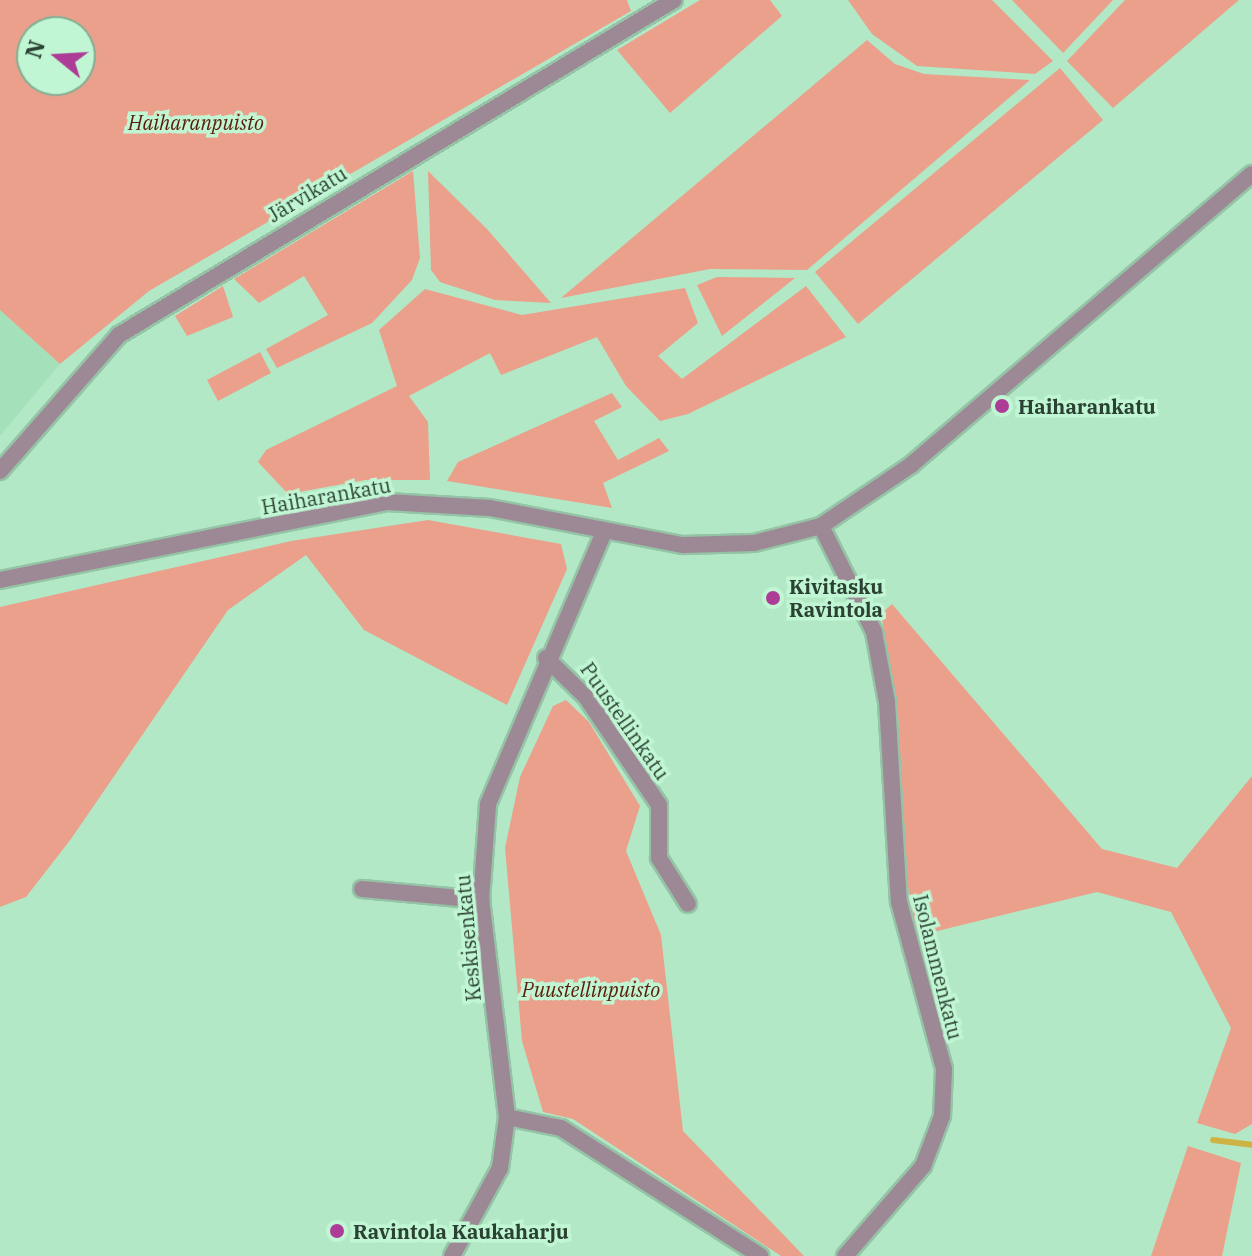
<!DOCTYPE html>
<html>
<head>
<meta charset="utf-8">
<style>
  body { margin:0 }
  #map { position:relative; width:1252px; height:1256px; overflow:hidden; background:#b3e8c6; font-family:"IBM Plex Serif",serif }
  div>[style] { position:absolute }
  .built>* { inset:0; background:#a4e1ba }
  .green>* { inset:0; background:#eaa08b }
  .stream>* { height:6px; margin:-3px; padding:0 3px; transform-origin:3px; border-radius:3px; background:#ccb344 }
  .roads { filter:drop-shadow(2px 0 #95c3a6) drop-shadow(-2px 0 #95c3a6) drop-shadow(0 2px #95c3a6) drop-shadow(0 -2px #95c3a6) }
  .minor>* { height:16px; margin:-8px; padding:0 8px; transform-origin:8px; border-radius:8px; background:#9d8896 }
  .dots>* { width:22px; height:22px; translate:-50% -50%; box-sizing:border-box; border:4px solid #c0f6d3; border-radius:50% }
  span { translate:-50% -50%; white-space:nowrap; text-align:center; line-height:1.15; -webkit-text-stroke:7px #c0f6d3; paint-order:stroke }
  .park-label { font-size:20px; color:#5b1c09; font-style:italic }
  .street-label { font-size:20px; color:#2b4133 }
  .poi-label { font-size:20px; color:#2b4133; font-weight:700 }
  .left { translate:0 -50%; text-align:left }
  .north { position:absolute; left:16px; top:16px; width:80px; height:80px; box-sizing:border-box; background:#c0f6d3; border:2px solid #84ae93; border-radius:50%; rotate:288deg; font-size:22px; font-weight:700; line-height:32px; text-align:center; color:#2b4133 }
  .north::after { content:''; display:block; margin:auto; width:28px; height:36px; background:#ad3c97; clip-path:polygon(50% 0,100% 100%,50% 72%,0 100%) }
</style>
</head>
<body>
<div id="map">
  <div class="built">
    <i style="clip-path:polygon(0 310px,60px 364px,0 436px)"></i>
  </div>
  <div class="green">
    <i style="clip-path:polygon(evenodd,0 0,627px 0,631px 11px,149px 291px,60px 364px,0 310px,0 0,32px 32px,80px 32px,80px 80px,32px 80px,32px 32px)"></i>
    <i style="clip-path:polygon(700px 0,770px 0,782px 16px,670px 113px,617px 50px)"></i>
    <i style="clip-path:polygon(848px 0,992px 0,1053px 61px,1035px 74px,917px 66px,872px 34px)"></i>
    <i style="clip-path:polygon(1012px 0,1113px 0,1063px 53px)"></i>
    <i style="clip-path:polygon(1125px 0,1239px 0,1113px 108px,1067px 61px)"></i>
    <i style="clip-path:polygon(867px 40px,895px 64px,924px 74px,1030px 80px,807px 270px,710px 269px,561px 298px)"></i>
    <i style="clip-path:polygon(1060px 68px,1103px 120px,858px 324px,815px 272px)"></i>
    <i style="clip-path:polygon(413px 171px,420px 258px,412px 280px,372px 323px,277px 368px,266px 349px,328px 315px,304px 276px,259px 303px,234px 279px)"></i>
    <i style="clip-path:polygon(428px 171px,487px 229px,551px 303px,495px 300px,440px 282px,431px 270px)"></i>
    <i style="clip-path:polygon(717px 277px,795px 278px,722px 336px,697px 285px)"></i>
    <i style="clip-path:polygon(223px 286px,233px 317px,187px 336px,175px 316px)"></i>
    <i style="clip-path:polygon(806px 286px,846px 337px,688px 414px,660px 421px,626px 386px,597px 337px,501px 375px,490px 353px,409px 396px,428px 422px,430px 480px,365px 480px,288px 494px,258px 462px,266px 450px,397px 386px,379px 330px,425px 289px,522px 315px,685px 288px,698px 323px,658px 356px,682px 379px)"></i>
    <i style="clip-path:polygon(260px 352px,271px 373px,218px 401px,207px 380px)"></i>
    <i style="clip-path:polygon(612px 393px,622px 407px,594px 421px,618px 460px,659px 438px,669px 451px,603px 483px,612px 508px,447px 481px,458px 462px)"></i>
    <i style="clip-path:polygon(428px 520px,561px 544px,567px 569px,507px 705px,364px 630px,306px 555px,228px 610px,71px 839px,26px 897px,0 907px,0 607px,291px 541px)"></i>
    <i style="clip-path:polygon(892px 604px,1102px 849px,1177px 868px,1252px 776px,1252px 1124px,1235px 1134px,1197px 1123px,1231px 1028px,1171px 912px,1097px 892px,917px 936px,902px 854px,898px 710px,881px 614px)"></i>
    <i style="clip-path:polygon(566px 700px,589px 722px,640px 806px,626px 851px,661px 935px,683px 1131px,804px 1256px,781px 1256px,573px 1119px,543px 1112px,522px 1041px,505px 848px,520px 777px,553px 706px)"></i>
    <i style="clip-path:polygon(1188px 1146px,1241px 1163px,1222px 1256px,1151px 1256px)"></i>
  </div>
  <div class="stream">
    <i style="left:1213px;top:1140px;width:39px;rotate:7deg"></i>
  </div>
  <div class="roads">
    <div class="minor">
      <i style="left:0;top:471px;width:181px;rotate:-48.8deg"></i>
      <i style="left:119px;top:335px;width:648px;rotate:-31.12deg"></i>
      <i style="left:821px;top:526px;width:119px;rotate:63.4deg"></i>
      <i style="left:874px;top:632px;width:71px;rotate:79.5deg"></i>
      <i style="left:887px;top:702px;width:200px;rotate:86.6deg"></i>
      <i style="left:899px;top:902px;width:173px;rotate:74.9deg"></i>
      <i style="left:944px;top:1069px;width:47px;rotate:92.4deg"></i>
      <i style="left:942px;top:1116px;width:53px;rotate:110.8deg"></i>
      <i style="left:923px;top:1166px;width:119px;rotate:130.9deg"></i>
      <i style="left:0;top:580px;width:395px;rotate:-11.4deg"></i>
      <i style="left:387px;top:502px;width:103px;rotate:3.3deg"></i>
      <i style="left:490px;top:508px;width:197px;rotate:10.9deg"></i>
      <i style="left:683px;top:545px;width:71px;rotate:-1.6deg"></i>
      <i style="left:754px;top:543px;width:69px;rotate:-14.2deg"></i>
      <i style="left:821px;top:526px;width:109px;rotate:-34.1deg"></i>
      <i style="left:911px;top:465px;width:448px;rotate:-40.5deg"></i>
      <i style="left:546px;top:658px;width:56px;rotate:44.3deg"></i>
      <i style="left:586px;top:697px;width:130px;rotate:55.9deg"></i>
      <i style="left:659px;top:805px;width:53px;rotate:90deg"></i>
      <i style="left:659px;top:858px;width:54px;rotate:57.8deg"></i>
      <i style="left:362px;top:889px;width:120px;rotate:5.3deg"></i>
      <i style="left:507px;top:1117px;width:55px;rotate:11.5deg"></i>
      <i style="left:561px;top:1128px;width:237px;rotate:32.7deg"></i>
      <i style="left:452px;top:1256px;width:100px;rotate:-61.4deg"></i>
      <i style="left:500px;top:1168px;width:51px;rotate:-82.2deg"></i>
      <i style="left:507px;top:1117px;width:219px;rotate:-96.8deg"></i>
      <i style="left:481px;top:900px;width:96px;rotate:-85.8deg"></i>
      <i style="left:488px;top:804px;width:296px;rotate:-66.9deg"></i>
    </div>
  </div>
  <div class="dots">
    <i style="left:1002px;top:406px;background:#ad3c97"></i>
    <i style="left:773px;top:598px;background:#ad3c97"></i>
    <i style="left:337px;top:1231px;background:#ad3c97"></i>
  </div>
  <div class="park-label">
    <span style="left:196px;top:122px">Haiharanpuisto</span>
    <span style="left:591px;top:989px">Puustellinpuisto</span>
  </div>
  <div class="street-label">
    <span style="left:307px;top:194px;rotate:-31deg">Järvikatu</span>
    <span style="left:326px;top:496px;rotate:-10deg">Haiharankatu</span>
    <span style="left:625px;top:721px;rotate:55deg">Puustellinkatu</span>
    <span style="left:468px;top:938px;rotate:-95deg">Keskisenkatu</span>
    <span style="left:938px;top:967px;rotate:76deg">Isolammenkatu</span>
  </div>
  <div class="poi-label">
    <span class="left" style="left:1018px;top:406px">Haiharankatu</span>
    <span class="left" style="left:789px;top:598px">Kivitasku<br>Ravintola</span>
    <span class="left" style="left:353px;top:1231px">Ravintola Kaukaharju</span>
  </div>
  <div class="north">N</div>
</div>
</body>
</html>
